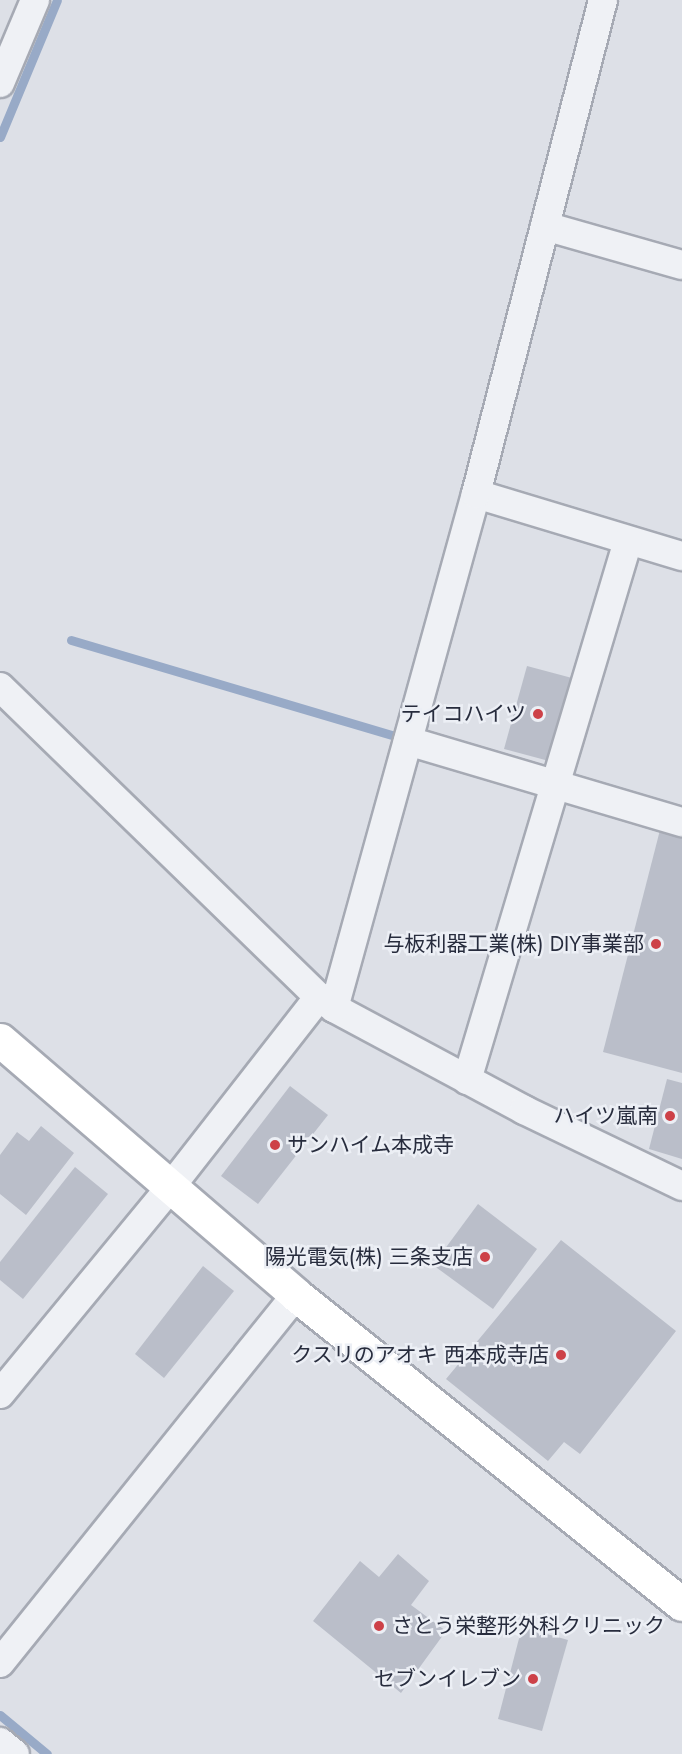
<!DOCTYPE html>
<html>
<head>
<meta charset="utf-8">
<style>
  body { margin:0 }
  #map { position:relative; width:682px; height:1754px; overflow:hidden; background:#dde0e7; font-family:Jost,"Noto Sans JP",sans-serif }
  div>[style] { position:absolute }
  .stream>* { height:9px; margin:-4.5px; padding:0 4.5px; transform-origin:4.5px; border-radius:4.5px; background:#98aac7 }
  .building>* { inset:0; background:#babec9 }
  .roads { filter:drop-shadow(2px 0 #a6aab4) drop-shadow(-2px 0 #a6aab4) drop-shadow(0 2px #a6aab4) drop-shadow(0 -2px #a6aab4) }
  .street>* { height:28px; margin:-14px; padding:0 14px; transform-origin:14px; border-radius:14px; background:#eff1f5 }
  .secondary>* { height:33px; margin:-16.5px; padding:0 16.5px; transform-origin:16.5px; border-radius:16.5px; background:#fff }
  .dots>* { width:16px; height:16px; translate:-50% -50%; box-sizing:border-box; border:3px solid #eceff5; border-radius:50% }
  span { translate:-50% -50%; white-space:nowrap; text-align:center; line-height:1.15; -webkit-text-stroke:5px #eceff5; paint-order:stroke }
  .poi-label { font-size:21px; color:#272c3d }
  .right { translate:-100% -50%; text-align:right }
  .left { translate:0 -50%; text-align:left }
</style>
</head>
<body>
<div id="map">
  <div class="stream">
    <i style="left:0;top:137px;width:148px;rotate:-67.4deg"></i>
    <i style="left:71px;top:640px;width:338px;rotate:16.5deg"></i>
    <i style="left:0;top:1715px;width:61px;rotate:39.7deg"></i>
  </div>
  <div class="building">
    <i style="clip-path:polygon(527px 666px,572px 678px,549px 761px,504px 749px)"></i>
    <i style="clip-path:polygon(660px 830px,682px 836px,682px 1073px,603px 1052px)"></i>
    <i style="clip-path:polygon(667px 1079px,682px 1083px,682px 1159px,649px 1149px)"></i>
    <i style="clip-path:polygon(290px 1086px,328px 1115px,258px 1204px,221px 1176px)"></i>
    <i style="clip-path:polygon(41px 1126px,74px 1153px,26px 1215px,0 1194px,0 1155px,17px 1132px,29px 1141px)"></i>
    <i style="clip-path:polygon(75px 1167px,108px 1194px,23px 1299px,0 1280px,0 1262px)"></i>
    <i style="clip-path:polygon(478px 1204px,537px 1249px,493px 1309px,433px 1265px)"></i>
    <i style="clip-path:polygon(561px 1240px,676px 1331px,580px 1454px,564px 1442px,548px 1461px,446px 1379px)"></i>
    <i style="clip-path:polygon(203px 1266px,234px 1291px,164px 1378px,135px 1354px)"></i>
    <i style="clip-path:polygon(398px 1554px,429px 1581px,411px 1605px,446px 1631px,401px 1693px,313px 1621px,360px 1561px,379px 1577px)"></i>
    <i style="clip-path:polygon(522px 1627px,568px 1640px,542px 1731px,498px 1719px)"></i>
  </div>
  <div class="roads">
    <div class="street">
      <i style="left:0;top:83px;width:90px;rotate:-67.1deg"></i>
      <i style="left:545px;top:226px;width:142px;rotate:15.9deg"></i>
      <i style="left:476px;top:494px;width:215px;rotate:16.8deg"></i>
      <i style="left:0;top:687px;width:445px;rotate:44.2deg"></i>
      <i style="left:319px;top:997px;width:19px;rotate:36deg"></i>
      <i style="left:334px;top:1008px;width:216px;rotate:28.2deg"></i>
      <i style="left:524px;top:1110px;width:175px;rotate:25.7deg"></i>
      <i style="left:408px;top:741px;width:286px;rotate:16.5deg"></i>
      <i style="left:334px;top:1008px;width:533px;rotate:-74.56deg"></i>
      <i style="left:476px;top:494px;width:510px;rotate:-75.58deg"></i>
      <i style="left:467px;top:1080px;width:563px;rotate:-73.37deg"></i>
      <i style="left:0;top:1394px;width:271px;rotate:-50.5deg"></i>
      <i style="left:172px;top:1185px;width:239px;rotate:-52deg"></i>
      <i style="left:0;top:1663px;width:472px;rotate:-51.2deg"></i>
      <i style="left:0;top:1742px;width:19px;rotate:39deg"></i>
    </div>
    <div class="secondary">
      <i style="left:0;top:1040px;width:391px;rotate:40.7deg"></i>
      <i style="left:296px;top:1295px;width:494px;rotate:38.7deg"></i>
    </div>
  </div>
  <div class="dots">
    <i style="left:538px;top:714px;background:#cd4148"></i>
    <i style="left:656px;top:944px;background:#cd4148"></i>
    <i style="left:670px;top:1116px;background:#cd4148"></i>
    <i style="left:275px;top:1145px;background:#cd4148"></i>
    <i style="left:485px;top:1257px;background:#cd4148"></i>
    <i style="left:561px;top:1355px;background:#cd4148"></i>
    <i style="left:379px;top:1626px;background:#cd4148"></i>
    <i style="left:533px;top:1679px;background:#cd4148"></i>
  </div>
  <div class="poi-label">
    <span class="right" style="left:526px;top:714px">テイコハイツ</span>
    <span class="right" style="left:644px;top:944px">与板利器工業(株) DIY事業部</span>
    <span class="right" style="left:658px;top:1116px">ハイツ嵐南</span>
    <span class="left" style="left:287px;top:1145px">サンハイム本成寺</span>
    <span class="right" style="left:473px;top:1257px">陽光電気(株) 三条支店</span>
    <span class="right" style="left:549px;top:1355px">クスリのアオキ 西本成寺店</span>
    <span class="left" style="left:392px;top:1626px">さとう栄整形外科クリニック</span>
    <span class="right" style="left:521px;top:1679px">セブンイレブン</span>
  </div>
</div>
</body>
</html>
